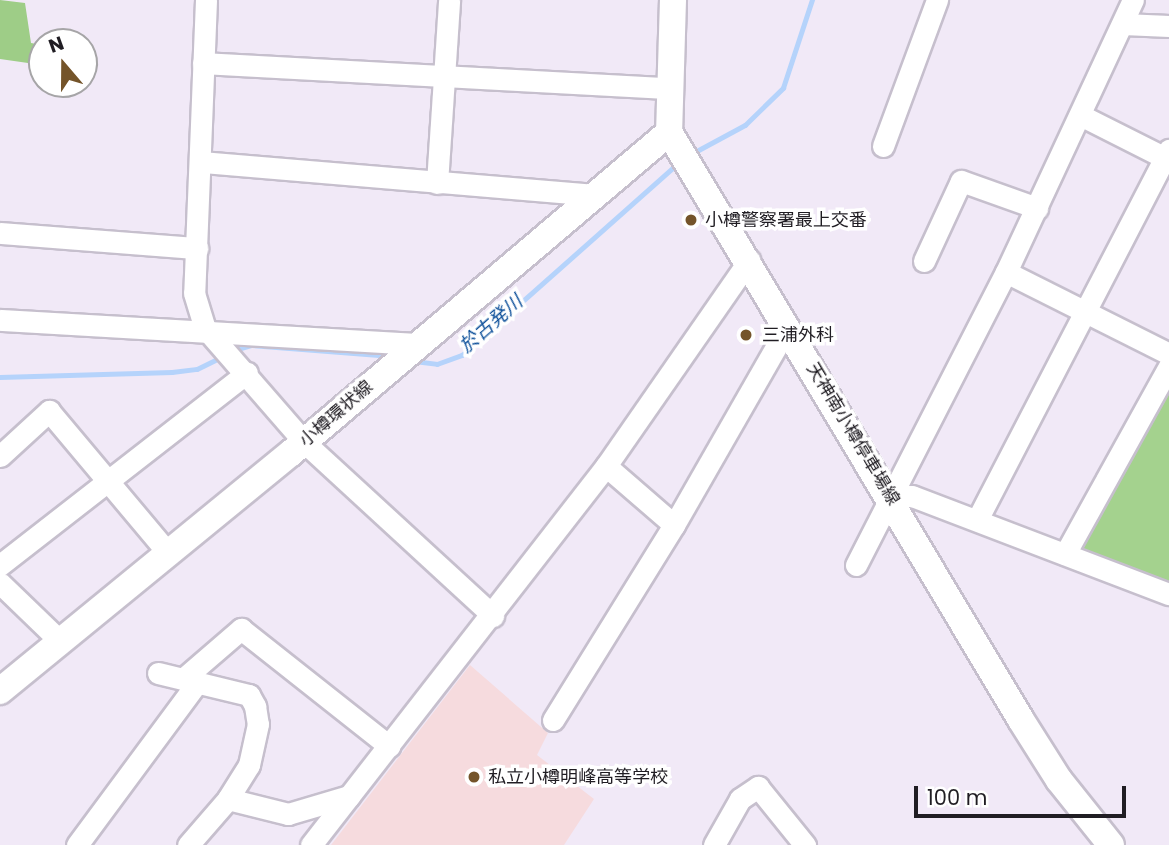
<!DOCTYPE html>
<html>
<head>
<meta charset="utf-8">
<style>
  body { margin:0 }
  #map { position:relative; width:1169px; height:845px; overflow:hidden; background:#f1e9f7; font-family:Poppins,"Noto Sans JP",sans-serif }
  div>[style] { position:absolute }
  .education>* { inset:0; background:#f6dbde }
  .green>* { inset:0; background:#a4d28e }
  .forest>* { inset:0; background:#9ecd87 }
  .stream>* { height:4.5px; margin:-2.25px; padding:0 2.25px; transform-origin:2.25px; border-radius:2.25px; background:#b5d3fb }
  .roads { filter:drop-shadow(2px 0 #c6bfcd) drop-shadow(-2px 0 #c6bfcd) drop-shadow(0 2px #c6bfcd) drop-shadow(0 -2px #c6bfcd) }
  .minor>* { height:21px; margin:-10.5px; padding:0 10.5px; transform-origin:10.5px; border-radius:10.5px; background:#fff }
  .major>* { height:26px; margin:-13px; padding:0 13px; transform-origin:13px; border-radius:13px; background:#fff }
  .dots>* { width:19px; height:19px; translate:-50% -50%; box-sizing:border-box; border:4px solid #fff; border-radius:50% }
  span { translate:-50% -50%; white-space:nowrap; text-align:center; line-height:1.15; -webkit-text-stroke:7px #fff; paint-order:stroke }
  .poi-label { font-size:18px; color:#201d23 }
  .left { translate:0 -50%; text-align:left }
  .street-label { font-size:18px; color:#201d23 }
  .water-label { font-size:19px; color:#0b4e99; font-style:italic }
  .north { position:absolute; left:28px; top:28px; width:70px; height:70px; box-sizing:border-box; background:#fff; border:2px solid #a6a5a7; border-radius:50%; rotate:340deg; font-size:19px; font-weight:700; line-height:28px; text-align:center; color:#201d23 }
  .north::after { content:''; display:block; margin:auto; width:24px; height:32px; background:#74542a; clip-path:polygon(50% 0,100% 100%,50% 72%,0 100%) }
  .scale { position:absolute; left:914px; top:786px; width:212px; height:32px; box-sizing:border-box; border:4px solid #201d23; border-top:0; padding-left:9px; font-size:21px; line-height:24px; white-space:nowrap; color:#201d23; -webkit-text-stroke:5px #fff; paint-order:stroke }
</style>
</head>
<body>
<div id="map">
  <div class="education">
    <i style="clip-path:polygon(470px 665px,548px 733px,537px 755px,594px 799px,564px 845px,331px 845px)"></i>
  </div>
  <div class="green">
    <i style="clip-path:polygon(1169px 372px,1169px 589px,1065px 554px)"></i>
  </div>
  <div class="forest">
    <i style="clip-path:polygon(0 0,25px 3px,31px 43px,42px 45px,42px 65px,0 59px)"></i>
  </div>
  <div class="stream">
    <i style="left:693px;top:153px;width:59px;rotate:-28.3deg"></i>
    <i style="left:745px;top:125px;width:53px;rotate:-44.2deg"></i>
    <i style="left:783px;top:88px;width:93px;rotate:-71.8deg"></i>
    <i style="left:234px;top:350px;width:19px;rotate:-16deg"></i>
    <i style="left:252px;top:345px;width:140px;rotate:4.5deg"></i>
    <i style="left:414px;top:361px;width:23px;rotate:7deg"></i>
    <i style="left:437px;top:364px;width:27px;rotate:-20deg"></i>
    <i style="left:462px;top:355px;width:288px;rotate:-41.6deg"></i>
    <i style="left:0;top:377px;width:172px;rotate:-1.7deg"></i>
    <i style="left:172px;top:372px;width:25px;rotate:-7deg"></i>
    <i style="left:197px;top:369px;width:25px;rotate:-26deg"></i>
  </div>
  <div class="roads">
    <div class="minor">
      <i style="left:206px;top:0;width:293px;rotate:92.3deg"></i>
      <i style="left:194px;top:293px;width:37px;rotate:73deg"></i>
      <i style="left:205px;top:328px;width:151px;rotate:49deg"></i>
      <i style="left:304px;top:442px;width:257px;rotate:42.6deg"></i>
      <i style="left:1123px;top:24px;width:46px;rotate:2.5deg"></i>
      <i style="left:203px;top:63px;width:468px;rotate:3.1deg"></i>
      <i style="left:1082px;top:116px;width:97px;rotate:26.8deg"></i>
      <i style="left:883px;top:146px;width:156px;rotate:-69.7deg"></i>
      <i style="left:202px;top:162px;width:396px;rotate:4.8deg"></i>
      <i style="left:437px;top:183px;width:183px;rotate:-86.2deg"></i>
      <i style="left:0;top:233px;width:198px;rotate:4.4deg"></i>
      <i style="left:924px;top:261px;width:88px;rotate:-65.2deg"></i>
      <i style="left:961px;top:181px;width:81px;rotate:19.6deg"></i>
      <i style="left:1006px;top:272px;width:182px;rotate:26.7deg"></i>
      <i style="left:0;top:320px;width:420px;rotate:3.3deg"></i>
      <i style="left:0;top:456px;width:67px;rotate:-42.6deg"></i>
      <i style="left:49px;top:411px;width:185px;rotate:50deg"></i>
      <i style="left:606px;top:466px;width:90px;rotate:40.9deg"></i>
      <i style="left:890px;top:495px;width:22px;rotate:3deg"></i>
      <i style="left:912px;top:496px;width:275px;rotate:20.9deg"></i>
      <i style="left:977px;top:520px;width:417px;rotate:-62.6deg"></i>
      <i style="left:1065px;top:554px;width:215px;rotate:-61deg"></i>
      <i style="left:0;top:565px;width:313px;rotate:-37.9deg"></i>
      <i style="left:856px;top:565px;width:329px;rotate:-62.9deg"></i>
      <i style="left:1006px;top:272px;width:300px;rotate:-65deg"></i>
      <i style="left:0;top:583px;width:85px;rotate:44deg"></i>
      <i style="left:158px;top:673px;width:94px;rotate:13.6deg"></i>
      <i style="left:249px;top:695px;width:13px;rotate:61deg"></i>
      <i style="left:255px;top:706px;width:18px;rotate:81deg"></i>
      <i style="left:258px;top:724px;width:42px;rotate:102.4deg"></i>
      <i style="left:249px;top:765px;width:40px;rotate:122deg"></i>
      <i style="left:228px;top:799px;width:61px;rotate:131deg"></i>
      <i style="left:183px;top:679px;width:77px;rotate:-40.8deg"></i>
      <i style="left:241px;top:629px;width:189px;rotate:38.3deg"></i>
      <i style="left:553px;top:720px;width:229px;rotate:-58.2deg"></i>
      <i style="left:674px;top:525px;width:229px;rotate:-60.2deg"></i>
      <i style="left:228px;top:799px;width:62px;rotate:14deg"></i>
      <i style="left:288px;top:814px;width:64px;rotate:-16.4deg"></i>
      <i style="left:77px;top:845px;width:202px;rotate:-53.5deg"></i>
      <i style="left:311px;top:845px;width:480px;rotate:-52.1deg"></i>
      <i style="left:606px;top:466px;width:251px;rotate:-55.2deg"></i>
      <i style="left:714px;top:845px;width:53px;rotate:-60.5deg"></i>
      <i style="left:740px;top:799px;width:22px;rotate:-34deg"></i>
      <i style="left:758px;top:787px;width:75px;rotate:51deg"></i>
    </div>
    <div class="major">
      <i style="left:673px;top:0;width:132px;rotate:91.7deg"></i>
      <i style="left:669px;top:132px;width:685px;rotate:59.09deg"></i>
      <i style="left:1021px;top:720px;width:71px;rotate:57.7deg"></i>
      <i style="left:1059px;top:780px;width:83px;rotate:51.3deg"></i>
      <i style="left:0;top:691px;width:376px;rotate:-39.3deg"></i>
      <i style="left:291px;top:453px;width:496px;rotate:-40.3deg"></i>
    </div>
  </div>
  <div class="dots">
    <i style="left:691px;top:220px;background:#74542a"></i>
    <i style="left:746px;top:335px;background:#74542a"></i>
    <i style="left:474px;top:777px;background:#74542a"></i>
  </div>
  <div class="poi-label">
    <span class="left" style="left:705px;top:220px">小樽警察署最上交番</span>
    <span class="left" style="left:762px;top:335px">三浦外科</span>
    <span class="left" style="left:488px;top:777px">私立小樽明峰高等学校</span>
  </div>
  <div class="street-label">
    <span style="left:336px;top:414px;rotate:-41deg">小樽環状線</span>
    <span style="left:853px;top:434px;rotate:59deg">天神南小樽停車場線</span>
  </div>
  <div class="water-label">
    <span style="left:491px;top:324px;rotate:-41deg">於古発川</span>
  </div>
  <div class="north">N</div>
  <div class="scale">100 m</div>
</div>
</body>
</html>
